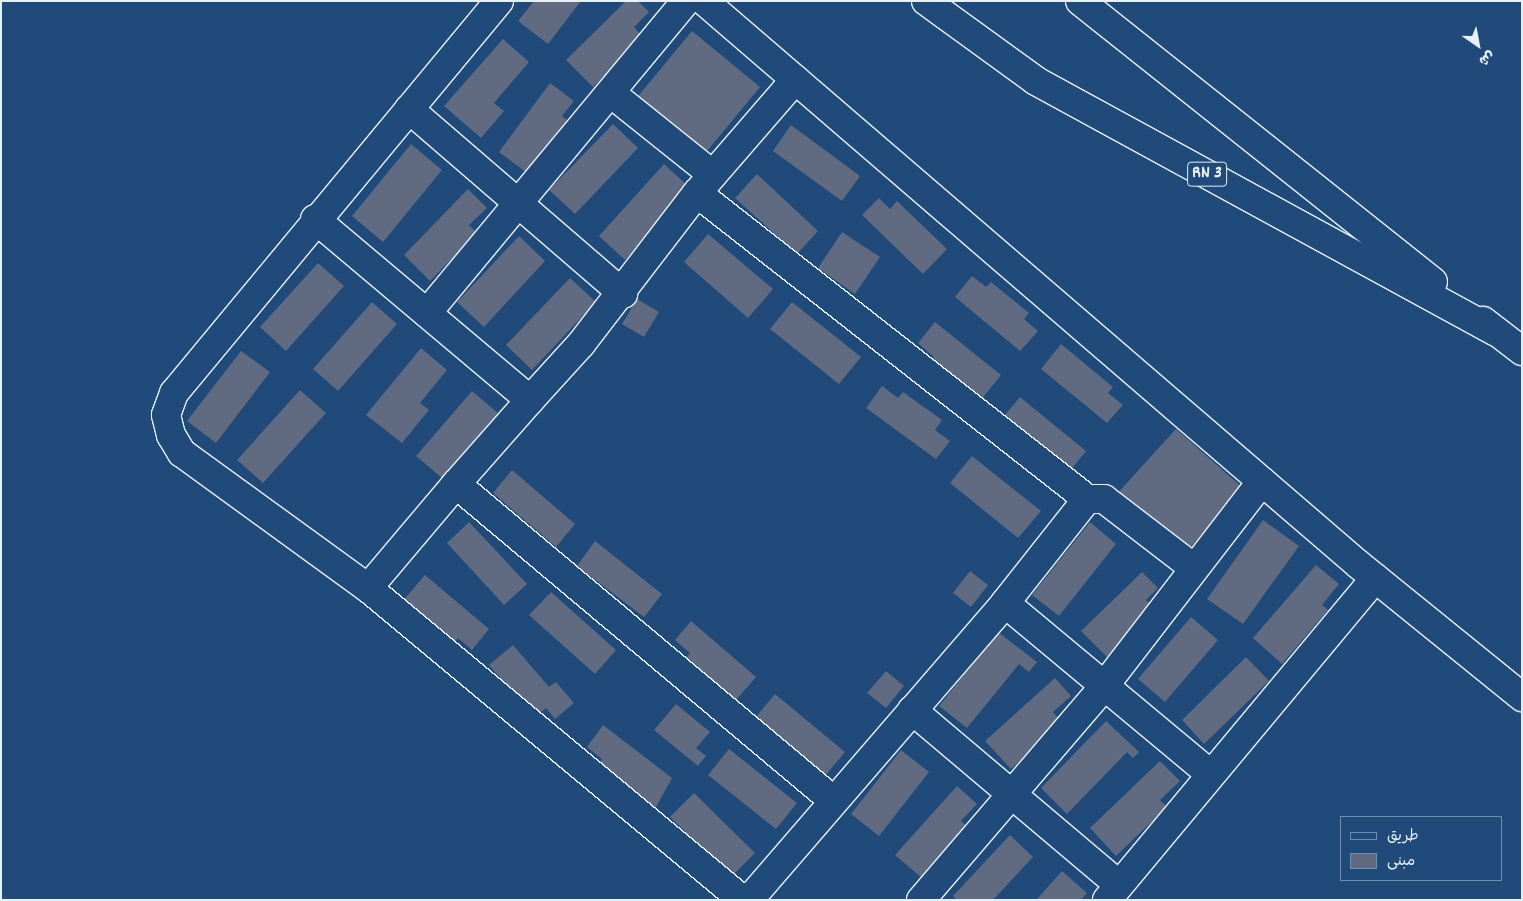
<!DOCTYPE html>
<html>
<head>
<meta charset="utf-8">
<style>
  body { margin:0 }
  #map { position:relative; width:1523px; height:901px; overflow:hidden; background:#1f4a7a; font-family:Dekko,"Playpen Sans Arabic",sans-serif }
  div>[style] { position:absolute }
  .building>* { inset:0; background:#606a81 }
  .roads { filter:drop-shadow(1px 0 #e8f1f8) drop-shadow(-1px 0 #e8f1f8) drop-shadow(0 1px #e8f1f8) drop-shadow(0 -1px #e8f1f8) }
  .minor>* { height:28px; margin:-14px; padding:0 14px; transform-origin:14px; border-radius:14px; background:#1f4a7a }
  .major>* { height:28px; margin:-14px; padding:0 14px; transform-origin:14px; border-radius:14px; background:#1f4a7a }
  span { translate:-50% -50%; white-space:nowrap; text-align:center; line-height:1.15; -webkit-text-stroke:5px #1f4a7a; paint-order:stroke }
  .shield-label span { padding:1px 4px; background:#1f4a7a; border:1px solid; border-radius:4px; -webkit-text-stroke-width:0 }
  .shield-label { font-size:18px; color:#e8f1f8; font-weight:700 }
  .frame { position:absolute; inset:0; border:2px solid #e8f1f8; pointer-events:none }
  .legend { position:absolute; left:1340px; top:816px; width:162px; height:65px; box-sizing:border-box; background:#1f4a7a; border:1px solid #6f8dac; margin:0; padding:6px 9px; list-style:none; font-size:15px; color:#e8f1f8 }
  .legend li { display:flex; align-items:center; gap:10px; height:25px }
  .legend b { width:25px; border:1px solid #6f8dac }
  .north { position:absolute; left:1453px; top:20px; width:50px; height:50px; -webkit-text-stroke:4px #1f4a7a; paint-order:stroke; rotate:147deg; font-size:14px; font-weight:700; line-height:20px; text-align:center; color:#e8f1f8 }
  .north::after { content:''; display:block; margin:auto; width:18px; height:22px; background:#e8f1f8; clip-path:polygon(50% 0,100% 100%,50% 72%,0 100%) }
</style>
</head>
<body>
<div id="map">
  <div class="building">
    <i style="clip-path:polygon(534px 1px,581px 1px,548px 44px,518px 21px)"></i>
    <i style="clip-path:polygon(626px 1px,638px 1px,649px 12px,634px 27px,643px 37px,593px 87px,566px 60px)"></i>
    <i style="clip-path:polygon(692px 31px,760px 87px,703px 156px,635px 100px)"></i>
    <i style="clip-path:polygon(503px 39px,529px 62px,494px 103px,504px 111px,481px 138px,444px 106px)"></i>
    <i style="clip-path:polygon(550px 83px,574px 101px,562px 116px,567px 120px,527px 173px,499px 152px)"></i>
    <i style="clip-path:polygon(613px 124px,638px 148px,575px 214px,549px 190px)"></i>
    <i style="clip-path:polygon(791px 125px,860px 176px,842px 201px,773px 151px)"></i>
    <i style="clip-path:polygon(411px 144px,442px 170px,383px 242px,352px 216px)"></i>
    <i style="clip-path:polygon(664px 164px,690px 188px,625px 260px,599px 236px)"></i>
    <i style="clip-path:polygon(757px 174px,818px 231px,797px 254px,735px 198px)"></i>
    <i style="clip-path:polygon(468px 189px,487px 208px,469px 225px,477px 233px,430px 281px,404px 255px)"></i>
    <i style="clip-path:polygon(879px 198px,890px 209px,897px 201px,947px 249px,923px 274px,862px 215px)"></i>
    <i style="clip-path:polygon(842px 232px,880px 257px,855px 294px,818px 268px)"></i>
    <i style="clip-path:polygon(708px 234px,773px 289px,748px 318px,684px 262px)"></i>
    <i style="clip-path:polygon(519px 236px,545px 261px,484px 327px,457px 302px)"></i>
    <i style="clip-path:polygon(318px 263px,344px 286px,286px 351px,260px 327px)"></i>
    <i style="clip-path:polygon(972px 276px,986px 287px,991px 282px,1029px 313px,1024px 319px,1038px 331px,1020px 351px,955px 297px)"></i>
    <i style="clip-path:polygon(570px 278px,596px 302px,532px 370px,506px 345px)"></i>
    <i style="clip-path:polygon(637px 299px,659px 312px,644px 337px,622px 324px)"></i>
    <i style="clip-path:polygon(372px 302px,397px 324px,338px 391px,313px 369px)"></i>
    <i style="clip-path:polygon(792px 302px,861px 357px,839px 384px,770px 329px)"></i>
    <i style="clip-path:polygon(935px 322px,1001px 375px,980px 401px,931px 361px,934px 357px,918px 343px)"></i>
    <i style="clip-path:polygon(1061px 344px,1113px 387px,1108px 393px,1123px 405px,1107px 423px,1041px 369px)"></i>
    <i style="clip-path:polygon(421px 348px,447px 370px,420px 403px,429px 410px,402px 443px,366px 415px)"></i>
    <i style="clip-path:polygon(241px 351px,270px 372px,216px 443px,187px 421px)"></i>
    <i style="clip-path:polygon(882px 386px,898px 398px,903px 392px,942px 420px,935px 430px,950px 441px,936px 459px,866px 408px)"></i>
    <i style="clip-path:polygon(300px 390px,326px 413px,263px 483px,237px 460px)"></i>
    <i style="clip-path:polygon(472px 391px,499px 414px,443px 479px,416px 456px)"></i>
    <i style="clip-path:polygon(1020px 397px,1086px 451px,1066px 476px,1015px 434px,1019px 428px,1004px 416px)"></i>
    <i style="clip-path:polygon(1176px 429px,1243px 488px,1182px 557px,1114px 497px)"></i>
    <i style="clip-path:polygon(972px 456px,1041px 511px,1018px 538px,950px 483px)"></i>
    <i style="clip-path:polygon(512px 470px,575px 524px,556px 547px,493px 493px)"></i>
    <i style="clip-path:polygon(1263px 520px,1299px 546px,1243px 624px,1207px 599px)"></i>
    <i style="clip-path:polygon(469px 522px,527px 584px,504px 605px,447px 543px)"></i>
    <i style="clip-path:polygon(1090px 522px,1116px 544px,1059px 616px,1032px 595px)"></i>
    <i style="clip-path:polygon(595px 541px,662px 594px,644px 617px,577px 566px)"></i>
    <i style="clip-path:polygon(1316px 565px,1339px 584px,1322px 605px,1328px 610px,1282px 664px,1253px 638px)"></i>
    <i style="clip-path:polygon(970px 571px,988px 585px,971px 607px,953px 593px)"></i>
    <i style="clip-path:polygon(1142px 572px,1158px 588px,1146px 600px,1156px 610px,1107px 657px,1081px 631px)"></i>
    <i style="clip-path:polygon(425px 575px,489px 629px,472px 650px,458px 638px,452px 645px,401px 603px)"></i>
    <i style="clip-path:polygon(551px 592px,616px 650px,595px 674px,529px 615px)"></i>
    <i style="clip-path:polygon(1191px 617px,1218px 640px,1165px 702px,1138px 679px)"></i>
    <i style="clip-path:polygon(691px 621px,756px 677px,736px 700px,686px 658px,690px 653px,675px 640px)"></i>
    <i style="clip-path:polygon(998px 632px,1037px 662px,1029px 672px,1019px 664px,967px 728px,939px 706px)"></i>
    <i style="clip-path:polygon(513px 645px,549px 687px,556px 682px,574px 703px,555px 719px,546px 708px,534px 718px,489px 665px)"></i>
    <i style="clip-path:polygon(1246px 657px,1269px 681px,1204px 744px,1182px 720px)"></i>
    <i style="clip-path:polygon(886px 671px,904px 686px,886px 708px,867px 693px)"></i>
    <i style="clip-path:polygon(1055px 678px,1071px 696px,1053px 712px,1062px 722px,1011px 769px,985px 741px)"></i>
    <i style="clip-path:polygon(775px 694px,845px 752px,825px 776px,755px 718px)"></i>
    <i style="clip-path:polygon(676px 704px,710px 732px,696px 748px,706px 756px,698px 766px,654px 730px)"></i>
    <i style="clip-path:polygon(1106px 721px,1139px 752px,1133px 758px,1127px 752px,1067px 814px,1041px 788px)"></i>
    <i style="clip-path:polygon(603px 725px,672px 778px,655px 809px,597px 765px,602px 759px,587px 747px)"></i>
    <i style="clip-path:polygon(729px 749px,797px 803px,776px 829px,708px 775px)"></i>
    <i style="clip-path:polygon(901px 750px,929px 772px,879px 836px,851px 814px)"></i>
    <i style="clip-path:polygon(1160px 761px,1180px 781px,1160px 800px,1167px 807px,1116px 856px,1090px 828px)"></i>
    <i style="clip-path:polygon(957px 786px,977px 804px,961px 821px,969px 828px,923px 879px,895px 855px)"></i>
    <i style="clip-path:polygon(694px 793px,755px 853px,731px 877px,670px 817px)"></i>
    <i style="clip-path:polygon(1010px 835px,1033px 857px,993px 900px,957px 900px,953px 896px)"></i>
    <i style="clip-path:polygon(1062px 871px,1087px 893px,1081px 900px,1036px 900px)"></i>
  </div>
  <div class="roads">
    <div class="minor">
      <i style="left:499px;top:1px;width:509px;rotate:129.66deg"></i>
      <i style="left:174px;top:393px;width:23px;rotate:110deg"></i>
      <i style="left:166px;top:415px;width:21px;rotate:76deg"></i>
      <i style="left:171px;top:435px;width:21px;rotate:59deg"></i>
      <i style="left:182px;top:453px;width:230px;rotate:36deg"></i>
      <i style="left:368px;top:588px;width:488px;rotate:39.8deg"></i>
      <i style="left:704px;top:1px;width:864px;rotate:40.73deg"></i>
      <i style="left:1359px;top:565px;width:210px;rotate:39deg"></i>
      <i style="left:612px;top:94px;width:129px;rotate:38.7deg"></i>
      <i style="left:409px;top:109px;width:283px;rotate:40.8deg"></i>
      <i style="left:697px;top:193px;width:496px;rotate:38.1deg"></i>
      <i style="left:315px;top:219px;width:281px;rotate:40.1deg"></i>
      <i style="left:530px;top:400px;width:76px;rotate:-47.7deg"></i>
      <i style="left:581px;top:344px;width:190px;rotate:-52.5deg"></i>
      <i style="left:697px;top:193px;width:150px;rotate:-49.1deg"></i>
      <i style="left:427px;top:313px;width:405px;rotate:-50.3deg"></i>
      <i style="left:456px;top:484px;width:112px;rotate:-48.6deg"></i>
      <i style="left:368px;top:588px;width:136px;rotate:-49.8deg"></i>
      <i style="left:456px;top:484px;width:493px;rotate:40deg"></i>
      <i style="left:1005px;top:603px;width:266px;rotate:39.8deg"></i>
      <i style="left:912px;top:710px;width:271px;rotate:40.2deg"></i>
      <i style="left:749px;top:900px;width:392px;rotate:-49.2deg"></i>
      <i style="left:1005px;top:603px;width:132px;rotate:-51.7deg"></i>
      <i style="left:1087px;top:499px;width:17px"></i>
      <i style="left:1104px;top:499px;width:113px;rotate:37.5deg"></i>
      <i style="left:921px;top:900px;width:283px;rotate:-49.4deg"></i>
      <i style="left:1105px;top:685px;width:257px;rotate:-52.4deg"></i>
      <i style="left:1107px;top:900px;width:419px;rotate:-50.2deg"></i>
    </div>
    <div class="major">
      <i style="left:926px;top:1px;width:136px;rotate:36deg"></i>
      <i style="left:1036px;top:81px;width:524px;rotate:28.62deg"></i>
      <i style="left:1080px;top:1px;width:451px;rotate:38.5deg"></i>
      <i style="left:1483px;top:321px;width:49px;rotate:37.6deg"></i>
    </div>
  </div>
  <div class="shield-label">
    <span style="left:1207px;top:174px">RN 3</span>
  </div>
  <div class="frame"></div>
  <ul class="legend">
  <li><b style="height:6px;background:#1f4a7a"></b>طريق</li>
  <li><b style="height:14px;background:#606a81"></b>مبنى</li>
  </ul>
  <div class="north">ش</div>
</div>
</body>
</html>
